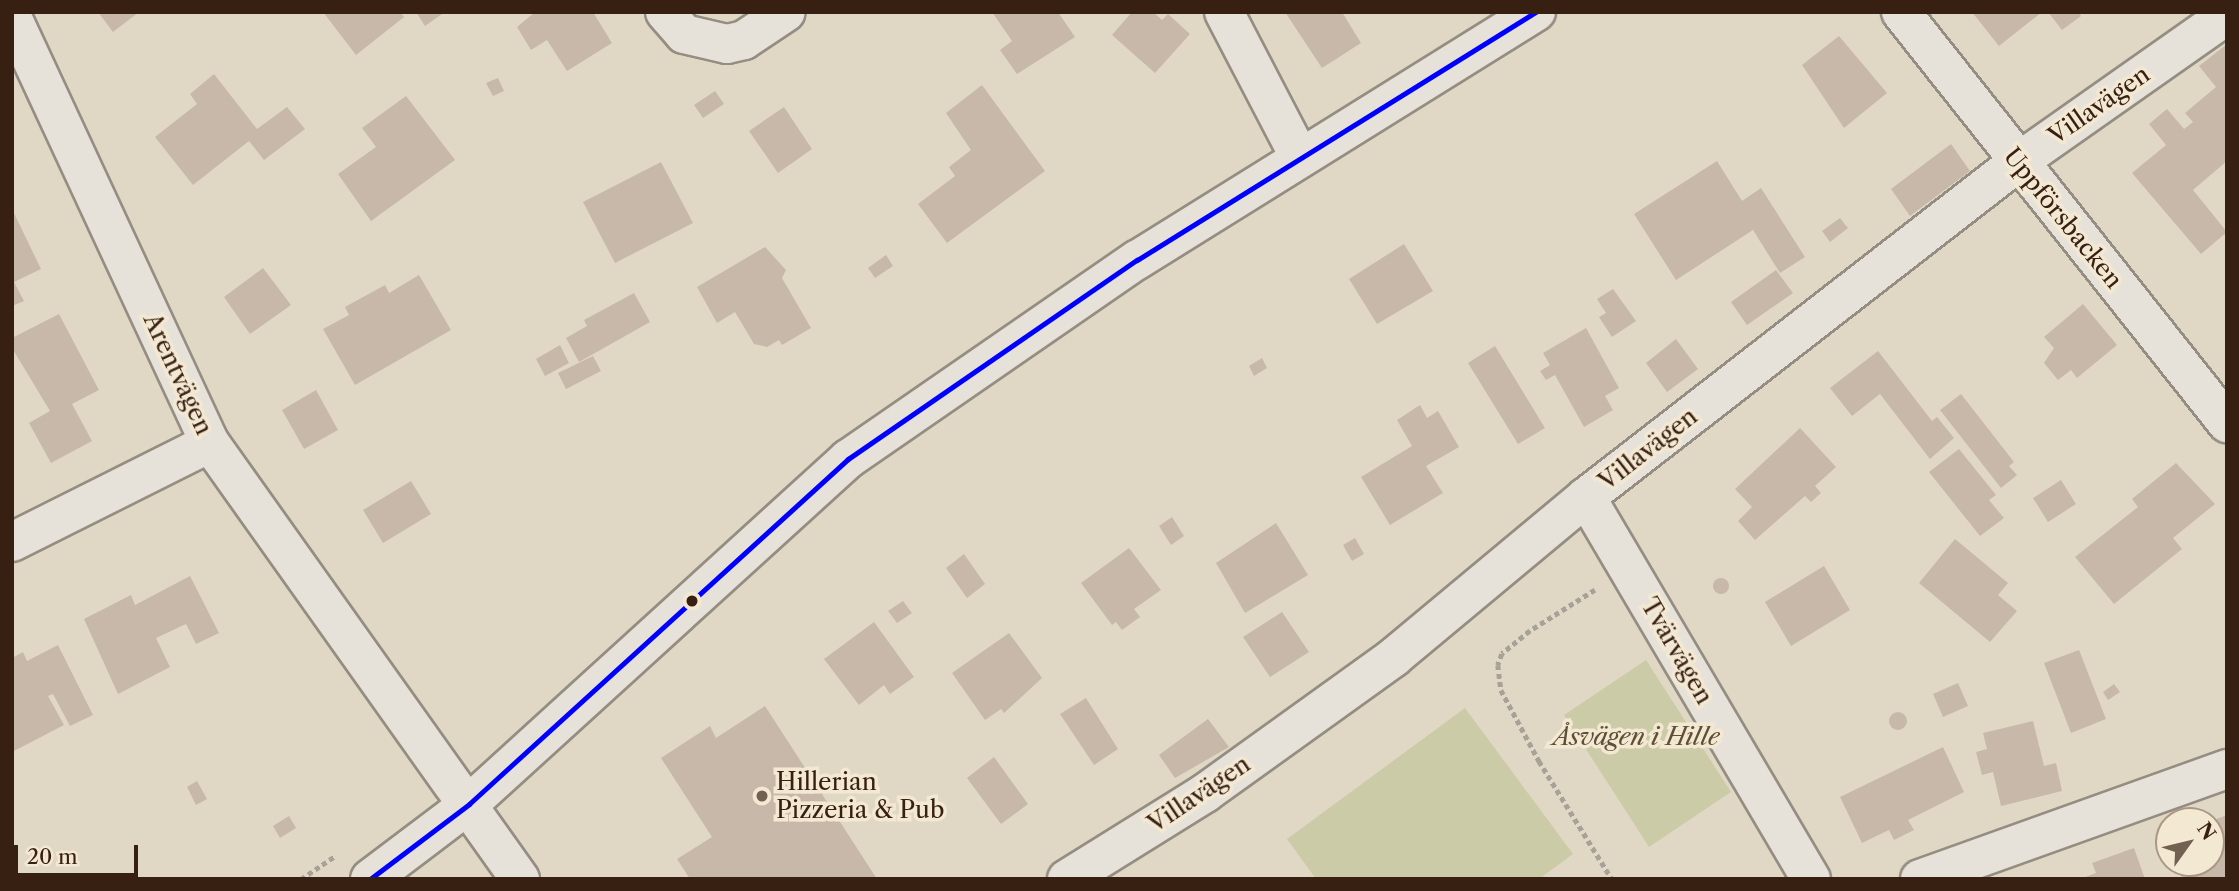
<!DOCTYPE html>
<html>
<head>
<meta charset="utf-8">
<style>
  body { margin:0 }
  #map { position:relative; width:2239px; height:891px; overflow:hidden; background:#e0d8c5; font-family:"Libre Caslon Text",serif }
  div>[style] { position:absolute }
  .green>* { inset:0; background:#cbcba7 }
  .building>* { inset:0; background:#c8b8aa }
  .round { border-radius:50% }
  .path>* { height:4.5px; margin-top:-2.25px; transform-origin:0; background:repeating-linear-gradient(90deg,#a7a198 0 5px,transparent 0 8.5px) }
  .roads { filter:drop-shadow(2px 0 #958d81) drop-shadow(-2px 0 #958d81) drop-shadow(0 2px #958d81) drop-shadow(0 -2px #958d81) }
  .minor>* { height:38px; margin:-19px; padding:0 19px; transform-origin:19px; border-radius:19px; background:#e7e2d9 }
  .bus-1>* { height:5px; margin:-2.5px; padding:0 2.5px; transform-origin:2.5px; border-radius:2.5px; background:#00f }
  .dots>* { width:19px; height:19px; translate:-50% -50%; box-sizing:border-box; border:4px solid #f3e8d2; border-radius:50% }
  span { translate:-50% -50%; white-space:nowrap; text-align:center; line-height:1.15; -webkit-text-stroke:7px #f3e8d2; paint-order:stroke }
  .street-label { font-size:24px; color:#371f12 }
  .park-label { font-size:24px; color:#5e4f37; font-style:italic }
  .poi-label { font-size:24px; color:#371f12 }
  .left { translate:0 -50%; text-align:left }
  .frame { position:absolute; inset:0; border:14px solid #371f12; pointer-events:none }
  .north { position:absolute; left:2155px; top:807px; width:70px; height:70px; box-sizing:border-box; background:#f3e8d2; border:2px solid #a89885; border-radius:50%; rotate:56deg; font-size:19px; font-weight:700; line-height:28px; text-align:center; color:#371f12 }
  .north::after { content:''; display:block; margin:auto; width:24px; height:32px; background:#726051; clip-path:polygon(50% 0,100% 100%,50% 72%,0 100%) }
  .scale { position:absolute; left:14px; top:845px; width:124px; height:32px; box-sizing:border-box; border:4px solid #371f12; border-top:0; padding-left:9px; font-size:21px; line-height:24px; white-space:nowrap; color:#371f12; -webkit-text-stroke:5px #f3e8d2; paint-order:stroke }
</style>
</head>
<body>
<div id="map">
  <div class="green">
    <i style="clip-path:polygon(1646px 660px,1731px 792px,1649px 847px,1564px 715px)"></i>
    <i style="clip-path:polygon(1465px 708px,1573px 854px,1539px 879px,1316px 879px,1287px 839px)"></i>
  </div>
  <div class="building">
    <i style="clip-path:polygon(98px 12px,139px 12px,113px 32px)"></i>
    <i style="clip-path:polygon(323px 12px,400px 12px,404px 17px,356px 55px)"></i>
    <i style="clip-path:polygon(416px 12px,440px 12px,442px 14px,425px 26px)"></i>
    <i style="clip-path:polygon(535px 12px,593px 12px,612px 43px,567px 71px,547px 40px,531px 50px,517px 27px)"></i>
    <i style="clip-path:polygon(992px 12px,1058px 12px,1075px 37px,1017px 74px,1000px 50px,1012px 41px)"></i>
    <i style="clip-path:polygon(1132px 12px,1153px 12px,1162px 20px,1168px 14px,1190px 34px,1155px 73px,1112px 35px)"></i>
    <i style="clip-path:polygon(1285px 12px,1342px 12px,1361px 43px,1322px 68px)"></i>
    <i style="clip-path:polygon(1972px 12px,2042px 12px,1999px 46px)"></i>
    <i style="clip-path:polygon(2048px 12px,2079px 12px,2081px 16px,2062px 30px)"></i>
    <i style="clip-path:polygon(1839px 36px,1887px 93px,1844px 128px,1802px 65px)"></i>
    <i style="clip-path:polygon(2227px 44px,2227px 161px,2193px 190px,2227px 232px,2201px 254px,2132px 173px,2166px 145px,2149px 124px,2167px 109px,2184px 129px,2193px 122px,2185px 113px,2216px 87px,2199px 66px)"></i>
    <i style="clip-path:polygon(214px 74px,257px 129px,287px 107px,305px 129px,264px 160px,249px 141px,193px 185px,155px 137px,197px 104px,190px 94px)"></i>
    <i style="clip-path:polygon(498px 78px,504px 91px,493px 96px,486px 83px)"></i>
    <i style="clip-path:polygon(982px 85px,1045px 171px,947px 243px,918px 204px,955px 176px,949px 167px,971px 150px,946px 113px)"></i>
    <i style="clip-path:polygon(715px 91px,724px 104px,703px 118px,694px 105px)"></i>
    <i style="clip-path:polygon(406px 96px,455px 160px,371px 221px,338px 174px,376px 147px,362px 128px)"></i>
    <i style="clip-path:polygon(784px 107px,812px 149px,778px 173px,749px 131px)"></i>
    <i style="clip-path:polygon(1951px 144px,1970px 171px,1910px 216px,1891px 189px)"></i>
    <i style="clip-path:polygon(1717px 161px,1742px 201px,1761px 188px,1805px 257px,1780px 273px,1753px 230px,1676px 280px,1634px 214px)"></i>
    <i style="clip-path:polygon(661px 162px,693px 223px,615px 263px,583px 202px)"></i>
    <i style="clip-path:polygon(12px 209px,41px 269px,14px 282px,24px 301px,12px 306px)"></i>
    <i style="clip-path:polygon(1840px 218px,1848px 228px,1830px 242px,1822px 231px)"></i>
    <i style="clip-path:polygon(1404px 244px,1433px 291px,1377px 324px,1349px 279px)"></i>
    <i style="clip-path:polygon(765px 247px,786px 270px,782px 278px,811px 328px,782px 345px,779px 340px,767px 347px,754px 344px,735px 312px,717px 323px,697px 287px)"></i>
    <i style="clip-path:polygon(886px 255px,893px 266px,875px 278px,868px 268px)"></i>
    <i style="clip-path:polygon(263px 268px,291px 305px,250px 334px,224px 297px)"></i>
    <i style="clip-path:polygon(1776px 270px,1793px 293px,1747px 325px,1731px 302px)"></i>
    <i style="clip-path:polygon(419px 275px,451px 330px,355px 385px,323px 329px,349px 315px,345px 307px,385px 285px,389px 293px)"></i>
    <i style="clip-path:polygon(1613px 289px,1636px 321px,1612px 337px,1599px 317px,1606px 313px,1597px 299px)"></i>
    <i style="clip-path:polygon(634px 293px,650px 322px,579px 362px,566px 338px,587px 326px,584px 320px)"></i>
    <i style="clip-path:polygon(2083px 304px,2117px 345px,2077px 378px,2071px 370px,2058px 380px,2044px 363px,2054px 348px,2044px 337px)"></i>
    <i style="clip-path:polygon(59px 314px,99px 390px,72px 404px,92px 441px,51px 463px,29px 423px,50px 411px,12px 348px,12px 338px)"></i>
    <i style="clip-path:polygon(1586px 328px,1619px 388px,1605px 396px,1613px 410px,1584px 427px,1555px 375px,1546px 380px,1540px 371px,1550px 365px,1543px 353px)"></i>
    <i style="clip-path:polygon(1676px 339px,1698px 369px,1667px 392px,1646px 363px)"></i>
    <i style="clip-path:polygon(560px 345px,569px 363px,545px 376px,536px 359px)"></i>
    <i style="clip-path:polygon(1495px 346px,1545px 428px,1518px 444px,1468px 363px)"></i>
    <i style="clip-path:polygon(1878px 351px,1932px 421px,1937px 417px,1954px 438px,1930px 459px,1880px 394px,1852px 416px,1830px 388px)"></i>
    <i style="clip-path:polygon(593px 356px,601px 371px,566px 389px,558px 373px)"></i>
    <i style="clip-path:polygon(1262px 358px,1267px 368px,1254px 376px,1249px 366px)"></i>
    <i style="clip-path:polygon(316px 390px,338px 430px,304px 449px,282px 410px)"></i>
    <i style="clip-path:polygon(1961px 394px,2014px 462px,2009px 466px,2017px 475px,2001px 488px,1940px 410px)"></i>
    <i style="clip-path:polygon(1420px 405px,1427px 418px,1438px 411px,1459px 447px,1426px 466px,1443px 493px,1390px 525px,1361px 477px,1412px 446px,1397px 420px)"></i>
    <i style="clip-path:polygon(1800px 428px,1836px 467px,1815px 486px,1821px 493px,1811px 502px,1805px 496px,1755px 540px,1738px 521px,1752px 507px,1735px 489px)"></i>
    <i style="clip-path:polygon(1959px 449px,1996px 495px,1989px 500px,2004px 518px,1980px 536px,1929px 472px)"></i>
    <i style="clip-path:polygon(2176px 463px,2215px 504px,2173px 538px,2182px 549px,2114px 604px,2075px 557px,2138px 507px,2132px 499px)"></i>
    <i style="clip-path:polygon(2061px 480px,2076px 504px,2048px 522px,2033px 498px)"></i>
    <i style="clip-path:polygon(411px 481px,431px 514px,383px 543px,363px 510px)"></i>
    <i style="clip-path:polygon(1172px 517px,1184px 536px,1171px 545px,1159px 526px)"></i>
    <i style="clip-path:polygon(1276px 523px,1308px 575px,1245px 613px,1216px 563px)"></i>
    <i style="clip-path:polygon(1355px 538px,1364px 554px,1352px 561px,1343px 545px)"></i>
    <i style="clip-path:polygon(1955px 539px,2008px 583px,1998px 595px,2017px 611px,1990px 642px,1919px 583px)"></i>
    <i style="clip-path:polygon(1129px 548px,1161px 590px,1134px 609px,1140px 617px,1122px 630px,1116px 622px,1112px 625px,1081px 583px)"></i>
    <i style="clip-path:polygon(964px 554px,985px 584px,967px 598px,946px 568px)"></i>
    <i style="clip-path:polygon(1824px 566px,1850px 610px,1791px 646px,1765px 602px)"></i>
    <i style="clip-path:polygon(190px 576px,219px 633px,196px 644px,186px 624px,156px 638px,170px 667px,118px 694px,84px 619px,131px 595px,135px 605px)"></i>
    <i class="round" style="left:1713px;top:578px;width:16px;height:16px"></i>
    <i style="clip-path:polygon(903px 601px,912px 613px,897px 623px,888px 611px)"></i>
    <i style="clip-path:polygon(1282px 612px,1309px 652px,1270px 677px,1243px 637px)"></i>
    <i style="clip-path:polygon(874px 622px,914px 677px,890px 694px,884px 685px,859px 705px,824px 659px)"></i>
    <i style="clip-path:polygon(1009px 633px,1042px 678px,1004px 713px,1001px 709px,985px 720px,952px 673px)"></i>
    <i style="clip-path:polygon(58px 645px,93px 715px,70px 726px,53px 694px,48px 696px,64px 725px,12px 752px,12px 658px,23px 652px,27px 661px)"></i>
    <i style="clip-path:polygon(2079px 650px,2106px 719px,2071px 733px,2044px 663px)"></i>
    <i style="clip-path:polygon(1958px 683px,1968px 706px,1943px 717px,1933px 694px)"></i>
    <i style="clip-path:polygon(2114px 684px,2120px 692px,2108px 700px,2103px 692px)"></i>
    <i style="clip-path:polygon(1086px 698px,1118px 749px,1094px 765px,1060px 714px)"></i>
    <i style="clip-path:polygon(765px 706px,877px 879px,690px 879px,677px 859px,712px 837px,661px 758px,710px 726px,716px 738px)"></i>
    <i class="round" style="left:1889px;top:712px;width:18px;height:18px"></i>
    <i style="clip-path:polygon(1208px 719px,1229px 747px,1175px 778px,1159px 755px)"></i>
    <i style="clip-path:polygon(2033px 721px,2044px 766px,2056px 763px,2062px 791px,2001px 806px,1993px 772px,1982px 775px,1976px 752px,1987px 749px,1983px 733px)"></i>
    <i style="clip-path:polygon(1943px 747px,1964px 792px,1908px 820px,1914px 830px,1894px 840px,1889px 830px,1862px 843px,1840px 797px)"></i>
    <i style="clip-path:polygon(994px 757px,1028px 804px,1001px 824px,967px 778px)"></i>
    <i style="clip-path:polygon(197px 781px,207px 799px,196px 805px,187px 787px)"></i>
    <i style="clip-path:polygon(2227px 815px,2227px 879px,2182px 879px,2177px 863px,2211px 863px,2211px 821px)"></i>
    <i style="clip-path:polygon(289px 816px,296px 828px,280px 838px,273px 826px)"></i>
    <i style="clip-path:polygon(2134px 848px,2145px 879px,2080px 879px,2096px 873px,2092px 863px)"></i>
  </div>
  <div class="path">
    <i style="left:1595px;top:590px;width:77px;rotate:147.8deg"></i>
    <i style="left:1530px;top:631px;width:36px;rotate:141deg"></i>
    <i style="left:1502px;top:654px;width:12px;rotate:110deg"></i>
    <i style="left:1498px;top:665px;width:25px;rotate:83deg"></i>
    <i style="left:1501px;top:690px;width:81px;rotate:61.8deg"></i>
    <i style="left:1539px;top:761px;width:139px;rotate:58.3deg"></i>
    <i style="left:301px;top:879px;width:41px;rotate:-34.1deg"></i>
  </div>
  <div class="roads">
    <div class="minor">
      <i style="left:665px;top:12px;width:29px;rotate:49deg"></i>
      <i style="left:684px;top:34px;width:44px;rotate:13.1deg"></i>
      <i style="left:727px;top:44px;width:17px;rotate:-13deg"></i>
      <i style="left:744px;top:40px;width:50px;rotate:-33.7deg"></i>
      <i style="left:1224px;top:12px;width:162px;rotate:62.5deg"></i>
      <i style="left:1901px;top:12px;width:525px;rotate:51.58deg"></i>
      <i style="left:12px;top:17px;width:470px;rotate:65.1deg"></i>
      <i style="left:210px;top:443px;width:535px;rotate:54.59deg"></i>
      <i style="left:1586px;top:497px;width:443px;rotate:59.5deg"></i>
      <i style="left:12px;top:542px;width:221px;rotate:-26.6deg"></i>
      <i style="left:370px;top:879px;width:124px;rotate:-37.1deg"></i>
      <i style="left:469px;top:804px;width:513px;rotate:-42.31deg"></i>
      <i style="left:848px;top:459px;width:351px;rotate:-34.6deg"></i>
      <i style="left:1137px;top:260px;width:470px;rotate:-31.9deg"></i>
      <i style="left:1067px;top:879px;width:163px;rotate:-31.9deg"></i>
      <i style="left:1205px;top:793px;width:233px;rotate:-35.7deg"></i>
      <i style="left:1394px;top:657px;width:250px;rotate:-39.8deg"></i>
      <i style="left:1586px;top:497px;width:547px;rotate:-37.79deg"></i>
      <i style="left:2018px;top:162px;width:256px;rotate:-35.1deg"></i>
      <i style="left:1920px;top:879px;width:326px;rotate:-19.7deg"></i>
    </div>
  </div>
  <div class="bus-1">
    <i style="left:370px;top:879px;width:124px;rotate:-37.1deg"></i>
    <i style="left:469px;top:804px;width:513px;rotate:-42.31deg"></i>
    <i style="left:848px;top:459px;width:351px;rotate:-34.6deg"></i>
    <i style="left:1137px;top:260px;width:470px;rotate:-31.9deg"></i>
  </div>
  <div class="dots">
    <i style="left:692px;top:601px;background:#371f12"></i>
    <i style="left:762px;top:796px;background:#726051"></i>
  </div>
  <div class="street-label">
    <span style="left:2099px;top:105px;rotate:-35deg">Villavägen</span>
    <span style="left:2063px;top:218px;rotate:51deg">Uppförsbacken</span>
    <span style="left:178px;top:374px;rotate:65deg">Arentvägen</span>
    <span style="left:1648px;top:449px;rotate:-38deg">Villavägen</span>
    <span style="left:1677px;top:651px;rotate:60deg">Tvärvägen</span>
    <span style="left:1199px;top:794px;rotate:-34deg">Villavägen</span>
  </div>
  <div class="park-label">
    <span style="left:1636px;top:737px">Åsvägen i Hille</span>
  </div>
  <div class="poi-label">
    <span class="left" style="left:776px;top:796px">Hillerian<br>Pizzeria &amp; Pub</span>
  </div>
  <div class="frame"></div>
  <div class="north">N</div>
  <div class="scale">20 m</div>
</div>
</body>
</html>
